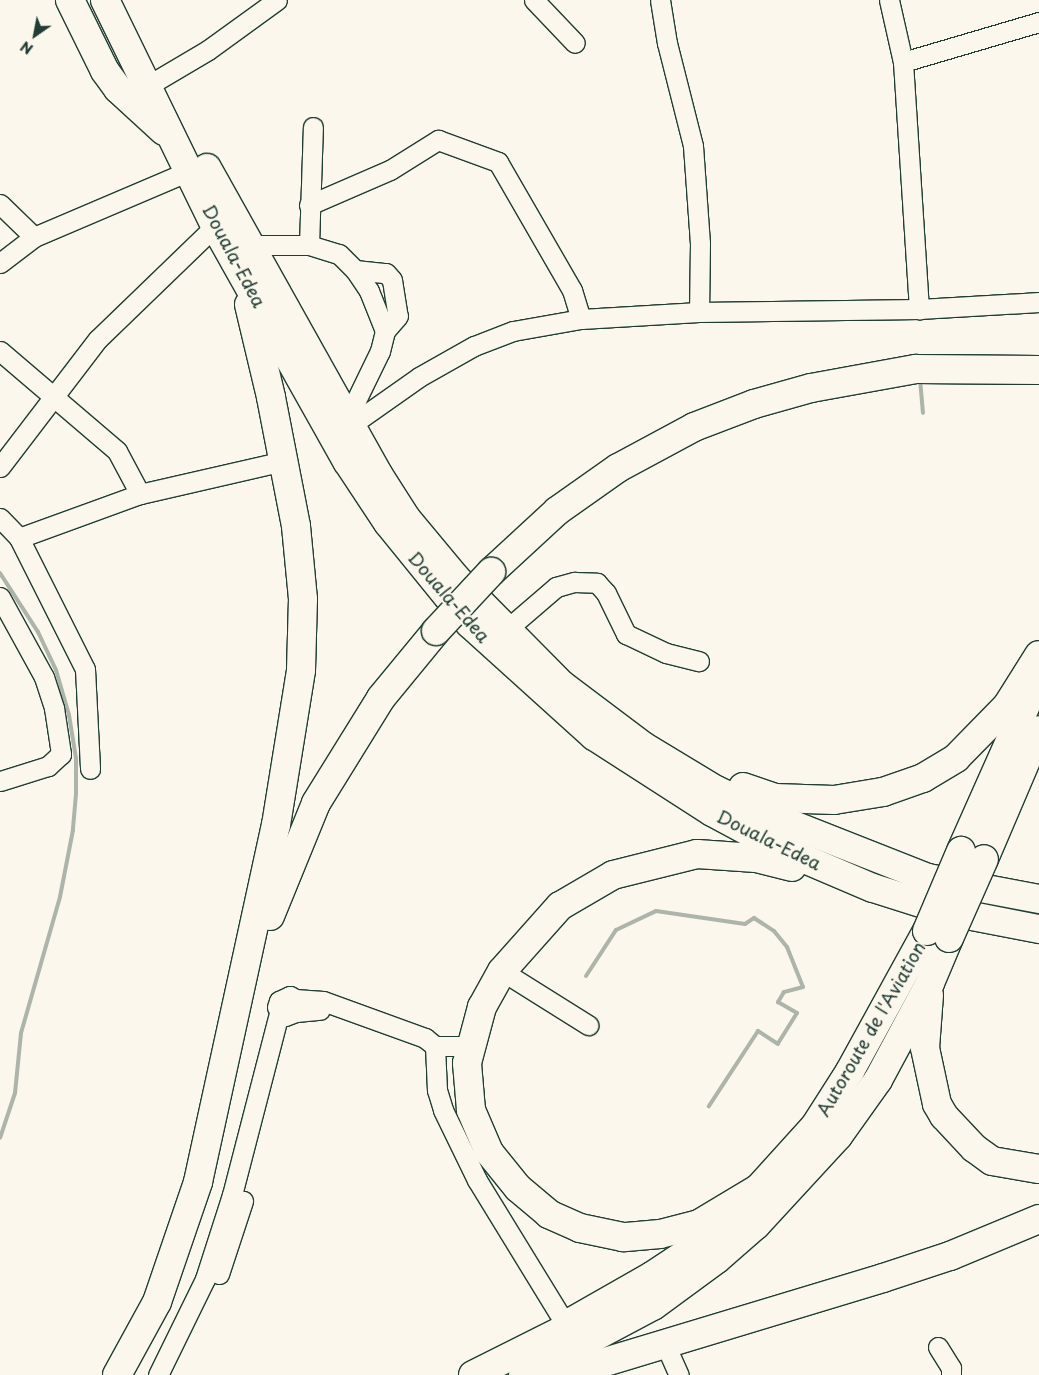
<!DOCTYPE html>
<html>
<head>
<meta charset="utf-8">
<style>
  body { margin:0 }
  #map { position:relative; width:1039px; height:1375px; overflow:hidden; background:#fbf7ec; font-family:"Playpen Sans",sans-serif }
  div>[style] { position:absolute }
  .stream>* { height:4px; margin:-2px; padding:0 2px; transform-origin:2px; border-radius:2px; background:#adb4aa }
  .roads { filter:drop-shadow(1px 0 #1f3d34) drop-shadow(-1px 0 #1f3d34) drop-shadow(0 1px #1f3d34) drop-shadow(0 -1px #1f3d34) }
  .minor>* { height:19px; margin:-9.5px; padding:0 9.5px; transform-origin:9.5px; border-radius:9.5px; background:#fbf7ec }
  .highway>* { height:28px; margin:-14px; padding:0 14px; transform-origin:14px; border-radius:14px; background:#fbf7ec }
  .bridges { filter:drop-shadow(1px 0 #1f3d34) drop-shadow(-1px 0 #1f3d34) drop-shadow(0 1px #1f3d34) drop-shadow(0 -1px #1f3d34) }
  .highway-bridge>* { height:28px; margin:-14px; padding:0 14px; transform-origin:14px; border-radius:14px; background:#fbf7ec }
  span { translate:-50% -50%; white-space:nowrap; text-align:center; line-height:1.15; -webkit-text-stroke:4px #fbf7ec; paint-order:stroke }
  .street-label { font-size:18px; color:#1f3d34 }
  .north { position:absolute; left:10px; top:10px; width:50px; height:50px; -webkit-text-stroke:4px #fbf7ec; paint-order:stroke; rotate:213deg; font-size:14px; font-weight:700; line-height:20px; text-align:center; color:#1f3d34 }
  .north::after { content:''; display:block; margin:auto; width:18px; height:22px; background:#1f3d34; clip-path:polygon(50% 0,100% 100%,50% 72%,0 100%) }
</style>
</head>
<body>
<div id="map">
  <div class="stream">
    <i style="left:920px;top:379px;width:34px;rotate:85deg"></i>
    <i style="left:0;top:573px;width:70px;rotate:57.2deg"></i>
    <i style="left:38px;top:632px;width:42px;rotate:64.7deg"></i>
    <i style="left:56px;top:670px;width:47px;rotate:73.9deg"></i>
    <i style="left:69px;top:715px;width:44px;rotate:80.8deg"></i>
    <i style="left:76px;top:758px;width:36px;rotate:90deg"></i>
    <i style="left:76px;top:794px;width:36px;rotate:95deg"></i>
    <i style="left:73px;top:830px;width:68px;rotate:101deg"></i>
    <i style="left:60px;top:897px;width:141px;rotate:106deg"></i>
    <i style="left:21px;top:1033px;width:60px;rotate:95.7deg"></i>
    <i style="left:15px;top:1093px;width:47px;rotate:108.4deg"></i>
    <i style="left:586px;top:976px;width:55px;rotate:-56.9deg"></i>
    <i style="left:616px;top:930px;width:44px;rotate:-25.4deg"></i>
    <i style="left:656px;top:911px;width:90px;rotate:8.3deg"></i>
    <i style="left:745px;top:924px;width:11px;rotate:-34deg"></i>
    <i style="left:754px;top:918px;width:24px;rotate:33deg"></i>
    <i style="left:774px;top:931px;width:21px;rotate:51deg"></i>
    <i style="left:787px;top:947px;width:43px;rotate:68.2deg"></i>
    <i style="left:803px;top:987px;width:20px;rotate:165deg"></i>
    <i style="left:784px;top:992px;width:12px;rotate:121deg"></i>
    <i style="left:778px;top:1002px;width:22px;rotate:30deg"></i>
    <i style="left:797px;top:1013px;width:36px;rotate:122deg"></i>
    <i style="left:778px;top:1044px;width:24px;rotate:-147deg"></i>
    <i style="left:758px;top:1031px;width:90px;rotate:123.2deg"></i>
  </div>
  <div class="roads">
    <div class="minor">
      <i style="left:534px;top:0;width:59px;rotate:46.4deg"></i>
      <i style="left:660px;top:0;width:44px;rotate:80.8deg"></i>
      <i style="left:667px;top:43px;width:106px;rotate:75.8deg"></i>
      <i style="left:693px;top:146px;width:97px;rotate:85.9deg"></i>
      <i style="left:700px;top:243px;width:69px;rotate:90.8deg"></i>
      <i style="left:889px;top:0;width:64px;rotate:77.3deg"></i>
      <i style="left:903px;top:62px;width:248px;rotate:86.3deg"></i>
      <i style="left:903px;top:62px;width:142px;rotate:-16.4deg"></i>
      <i style="left:159px;top:79px;width:57px;rotate:-30.6deg"></i>
      <i style="left:208px;top:50px;width:85px;rotate:-35.9deg"></i>
      <i style="left:0;top:204px;width:47px;rotate:44.1deg"></i>
      <i style="left:309px;top:205px;width:88px;rotate:-23.4deg"></i>
      <i style="left:390px;top:170px;width:57px;rotate:-32deg"></i>
      <i style="left:438px;top:140px;width:64px;rotate:20.1deg"></i>
      <i style="left:498px;top:162px;width:148px;rotate:60deg"></i>
      <i style="left:572px;top:290px;width:30px;rotate:73deg"></i>
      <i style="left:250px;top:245px;width:59px"></i>
      <i style="left:309px;top:245px;width:31px;rotate:17deg"></i>
      <i style="left:339px;top:254px;width:23px;rotate:45deg"></i>
      <i style="left:355px;top:270px;width:25px;rotate:56deg"></i>
      <i style="left:369px;top:291px;width:43px;rotate:68.2deg"></i>
      <i style="left:385px;top:331px;width:21px;rotate:104deg"></i>
      <i style="left:380px;top:351px;width:76px;rotate:115.9deg"></i>
      <i style="left:309px;top:245px;width:118px;rotate:-88.1deg"></i>
      <i style="left:0;top:263px;width:43px;rotate:-37.4deg"></i>
      <i style="left:34px;top:237px;width:171px;rotate:-23.1deg"></i>
      <i style="left:355px;top:270px;width:31px;rotate:6deg"></i>
      <i style="left:386px;top:273px;width:9px;rotate:49deg"></i>
      <i style="left:392px;top:280px;width:36px;rotate:81deg"></i>
      <i style="left:398px;top:316px;width:20px;rotate:131deg"></i>
      <i style="left:0;top:351px;width:154px;rotate:40.5deg"></i>
      <i style="left:117px;top:451px;width:49px;rotate:61.9deg"></i>
      <i style="left:351px;top:425px;width:83px;rotate:-35.2deg"></i>
      <i style="left:419px;top:377px;width:63px;rotate:-29.4deg"></i>
      <i style="left:474px;top:346px;width:42px;rotate:-21deg"></i>
      <i style="left:513px;top:331px;width:69px;rotate:-10deg"></i>
      <i style="left:581px;top:319px;width:118px;rotate:-3.4deg"></i>
      <i style="left:699px;top:312px;width:220px;rotate:-0.8deg"></i>
      <i style="left:919px;top:309px;width:120px;rotate:-3.3deg"></i>
      <i style="left:0;top:467px;width:161px;rotate:-52.6deg"></i>
      <i style="left:98px;top:339px;width:163px;rotate:-44deg"></i>
      <i style="left:0;top:518px;width:28px;rotate:46deg"></i>
      <i style="left:19px;top:538px;width:147px;rotate:63.3deg"></i>
      <i style="left:85px;top:669px;width:100px;rotate:87.1deg"></i>
      <i style="left:19px;top:538px;width:129px;rotate:-20deg"></i>
      <i style="left:140px;top:494px;width:148px;rotate:-12.9deg"></i>
      <i style="left:0;top:597px;width:91px;rotate:61.2deg"></i>
      <i style="left:44px;top:677px;width:33px;rotate:72deg"></i>
      <i style="left:54px;top:708px;width:47px;rotate:81.3deg"></i>
      <i style="left:61px;top:754px;width:18px;rotate:137deg"></i>
      <i style="left:48px;top:766px;width:50px;rotate:162.6deg"></i>
      <i style="left:506px;top:630px;width:66px;rotate:-40.7deg"></i>
      <i style="left:556px;top:587px;width:19px;rotate:-16deg"></i>
      <i style="left:574px;top:582px;width:23px;rotate:2deg"></i>
      <i style="left:597px;top:583px;width:13px;rotate:48deg"></i>
      <i style="left:606px;top:593px;width:46px;rotate:64deg"></i>
      <i style="left:626px;top:634px;width:44px;rotate:25.4deg"></i>
      <i style="left:666px;top:653px;width:34px;rotate:14deg"></i>
      <i style="left:502px;top:971px;width:102px;rotate:32.1deg"></i>
      <i style="left:295px;top:999px;width:28px;rotate:4deg"></i>
      <i style="left:323px;top:1001px;width:109px;rotate:19.9deg"></i>
      <i style="left:425px;top:1038px;width:13px;rotate:39deg"></i>
      <i style="left:435px;top:1046px;width:44px;rotate:87.4deg"></i>
      <i style="left:437px;top:1090px;width:21px;rotate:73deg"></i>
      <i style="left:443px;top:1110px;width:78px;rotate:64.1deg"></i>
      <i style="left:477px;top:1180px;width:170px;rotate:58.5deg"></i>
      <i style="left:296px;top:1011px;width:12px;rotate:-95deg"></i>
      <i style="left:295px;top:999px;width:6px;rotate:-149deg"></i>
      <i style="left:290px;top:996px;width:12px;rotate:156deg"></i>
      <i style="left:279px;top:1001px;width:6px;rotate:108deg"></i>
      <i style="left:277px;top:1007px;width:12px;rotate:48deg"></i>
      <i style="left:285px;top:1016px;width:12px;rotate:-20deg"></i>
      <i style="left:296px;top:1012px;width:24px;rotate:-5deg"></i>
      <i style="left:435px;top:1046px;width:37px"></i>
      <i style="left:219px;top:1274px;width:77px;rotate:-71.8deg"></i>
      <i style="left:665px;top:1344px;width:34px;rotate:66deg"></i>
      <i style="left:938px;top:1347px;width:25px;rotate:58deg"></i>
      <i style="left:951px;top:1368px;width:7px;rotate:90deg"></i>
      <i style="left:158px;top:1375px;width:107px;rotate:-63.9deg"></i>
      <i style="left:205px;top:1279px;width:88px;rotate:-72.2deg"></i>
      <i style="left:232px;top:1195px;width:188px;rotate:-75.5deg"></i>
    </div>
    <div class="highway">
      <i style="left:70px;top:0;width:79px;rotate:63.8deg"></i>
      <i style="left:105px;top:71px;width:22px;rotate:54deg"></i>
      <i style="left:118px;top:89px;width:62px;rotate:42.4deg"></i>
      <i style="left:105px;top:0;width:251px;rotate:64deg"></i>
      <i style="left:215px;top:226px;width:270px;rotate:60.7deg"></i>
      <i style="left:347px;top:461px;width:74px;rotate:56.5deg"></i>
      <i style="left:388px;top:523px;width:130px;rotate:50.9deg"></i>
      <i style="left:470px;top:624px;width:167px;rotate:42.1deg"></i>
      <i style="left:594px;top:736px;width:140px;rotate:32.8deg"></i>
      <i style="left:712px;top:812px;width:76px;rotate:28.2deg"></i>
      <i style="left:779px;top:848px;width:102px;rotate:23.1deg"></i>
      <i style="left:873px;top:888px;width:77px;rotate:17.5deg"></i>
      <i style="left:946px;top:911px;width:95px;rotate:11deg"></i>
      <i style="left:207px;top:168px;width:351px;rotate:60.8deg"></i>
      <i style="left:378px;top:474px;width:52px;rotate:57.5deg"></i>
      <i style="left:406px;top:518px;width:78px;rotate:50.2deg"></i>
      <i style="left:456px;top:578px;width:151px;rotate:45.3deg"></i>
      <i style="left:562px;top:685px;width:101px;rotate:37deg"></i>
      <i style="left:643px;top:746px;width:85px;rotate:31.1deg"></i>
      <i style="left:716px;top:790px;width:63px;rotate:25.3deg"></i>
      <i style="left:773px;top:817px;width:167px;rotate:21.5deg"></i>
      <i style="left:928px;top:878px;width:113px;rotate:10.7deg"></i>
      <i style="left:491px;top:572px;width:90px;rotate:-42.7deg"></i>
      <i style="left:557px;top:511px;width:75px;rotate:-35.2deg"></i>
      <i style="left:618px;top:468px;width:86px;rotate:-28.3deg"></i>
      <i style="left:694px;top:427px;width:64px;rotate:-21deg"></i>
      <i style="left:754px;top:404px;width:59px;rotate:-15.7deg"></i>
      <i style="left:811px;top:388px;width:107px;rotate:-10.3deg"></i>
      <i style="left:916px;top:369px;width:123px;rotate:0.5deg"></i>
      <i style="left:743px;top:787px;width:34px;rotate:19deg"></i>
      <i style="left:775px;top:798px;width:59px;rotate:1.9deg"></i>
      <i style="left:834px;top:800px;width:50px;rotate:-9.3deg"></i>
      <i style="left:883px;top:792px;width:42px;rotate:-19.3deg"></i>
      <i style="left:923px;top:778px;width:39px;rotate:-31deg"></i>
      <i style="left:956px;top:758px;width:73px;rotate:-45.6deg"></i>
      <i style="left:1007px;top:706px;width:60px;rotate:-57.9deg"></i>
      <i style="left:961px;top:851px;width:180px;rotate:-66deg"></i>
      <i style="left:984px;top:859px;width:140px;rotate:-66.9deg"></i>
      <i style="left:270px;top:916px;width:122px;rotate:-67.8deg"></i>
      <i style="left:316px;top:803px;width:123px;rotate:-58.2deg"></i>
      <i style="left:381px;top:698px;width:87px;rotate:-50.6deg"></i>
      <i style="left:929px;top:995px;width:53px;rotate:94.3deg"></i>
      <i style="left:925px;top:1048px;width:57px;rotate:77.9deg"></i>
      <i style="left:937px;top:1104px;width:14px;rotate:60deg"></i>
      <i style="left:944px;top:1116px;width:44px;rotate:46.8deg"></i>
      <i style="left:974px;top:1148px;width:22px;rotate:36deg"></i>
      <i style="left:992px;top:1161px;width:48px;rotate:9.7deg"></i>
      <i style="left:759px;top:1188px;width:70px;rotate:149deg"></i>
      <i style="left:699px;top:1224px;width:40px;rotate:165.6deg"></i>
      <i style="left:660px;top:1234px;width:37px;rotate:175deg"></i>
      <i style="left:623px;top:1237px;width:44px;rotate:-168.2deg"></i>
      <i style="left:580px;top:1228px;width:34px;rotate:-156deg"></i>
      <i style="left:549px;top:1214px;width:40px;rotate:-140deg"></i>
      <i style="left:518px;top:1188px;width:46px;rotate:-128.9deg"></i>
      <i style="left:489px;top:1152px;width:46px;rotate:-113.2deg"></i>
      <i style="left:471px;top:1110px;width:47px;rotate:-94.9deg"></i>
      <i style="left:467px;top:1063px;width:58px;rotate:-75deg"></i>
      <i style="left:482px;top:1007px;width:41px;rotate:-60.9deg"></i>
      <i style="left:502px;top:971px;width:87px;rotate:-48.3deg"></i>
      <i style="left:560px;top:906px;width:61px;rotate:-30.3deg"></i>
      <i style="left:613px;top:875px;width:87px;rotate:-14deg"></i>
      <i style="left:697px;top:854px;width:59px;rotate:3.9deg"></i>
      <i style="left:756px;top:858px;width:37px;rotate:14deg"></i>
      <i style="left:117px;top:1375px;width:83px;rotate:-61.3deg"></i>
      <i style="left:157px;top:1302px;width:127px;rotate:-71.1deg"></i>
      <i style="left:198px;top:1182px;width:365px;rotate:-77.7deg"></i>
      <i style="left:276px;top:825px;width:157px;rotate:-80.8deg"></i>
      <i style="left:301px;top:670px;width:71px;rotate:-88.4deg"></i>
      <i style="left:303px;top:599px;width:73px;rotate:-95.5deg"></i>
      <i style="left:296px;top:526px;width:131px;rotate:-101deg"></i>
      <i style="left:271px;top:397px;width:95px;rotate:-103.4deg"></i>
      <i style="left:473px;top:1375px;width:101px;rotate:-26.6deg"></i>
      <i style="left:563px;top:1330px;width:6px;rotate:-59deg"></i>
      <i style="left:566px;top:1325px;width:99px;rotate:-29.7deg"></i>
      <i style="left:652px;top:1276px;width:54px;rotate:-33.7deg"></i>
      <i style="left:697px;top:1246px;width:85px;rotate:-43.1deg"></i>
      <i style="left:759px;top:1188px;width:84px;rotate:-47.9deg"></i>
      <i style="left:815px;top:1126px;width:65px;rotate:-57.5deg"></i>
      <i style="left:850px;top:1071px;width:160px;rotate:-61.2deg"></i>
      <i style="left:523px;top:1375px;width:147px;rotate:-28deg"></i>
      <i style="left:653px;top:1306px;width:79px;rotate:-36.3deg"></i>
      <i style="left:717px;top:1259px;width:52px;rotate:-41.1deg"></i>
      <i style="left:756px;top:1225px;width:121px;rotate:-47.3deg"></i>
      <i style="left:838px;top:1136px;width:69px;rotate:-54.5deg"></i>
      <i style="left:878px;top:1080px;width:110px;rotate:-61.8deg"></i>
      <i style="left:930px;top:983px;width:49px;rotate:-67.1deg"></i>
      <i style="left:562px;top:1375px;width:335px;rotate:-16.8deg"></i>
      <i style="left:883px;top:1278px;width:71px;rotate:-18.2deg"></i>
      <i style="left:950px;top:1256px;width:96px;rotate:-22.6deg"></i>
    </div>
  </div>
  <div class="bridges">
    <div class="highway-bridge">
      <i style="left:436px;top:631px;width:81px;rotate:-47deg"></i>
      <i style="left:927px;top:931px;width:87px;rotate:-67deg"></i>
      <i style="left:949px;top:938px;width:86px;rotate:-66.1deg"></i>
    </div>
  </div>
  <div class="street-label">
    <span style="left:234px;top:256px;rotate:62deg">Douala-Edea</span>
    <span style="left:449px;top:597px;rotate:49deg">Douala-Edea</span>
    <span style="left:769px;top:840px;rotate:26deg">Douala-Edea</span>
    <span style="left:871px;top:1029px;rotate:-60deg">Autoroute de l'Aviation</span>
  </div>
  <div class="north">N</div>
</div>
</body>
</html>
